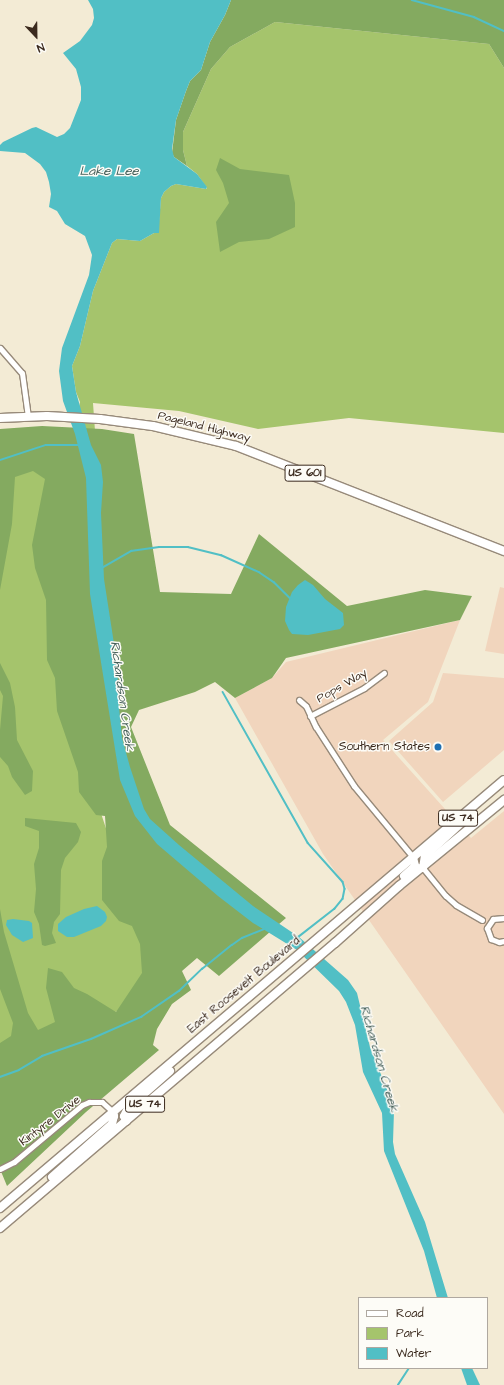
<!DOCTYPE html>
<html>
<head>
<meta charset="utf-8">
<style>
  body { margin:0 }
  #map { position:relative; width:504px; height:1385px; overflow:hidden; background:#f3ebd5; font-family:"Architects Daughter",sans-serif }
  div>[style] { position:absolute }
  .built>* { inset:0; background:#f1d5bd }
  .green>* { inset:0; background:#a5c46c }
  .forest>* { inset:0; background:#84aa60 }
  .water>* { inset:0; background:#51bfc5 }
  .stream>* { height:1.5px; margin:-0.75px; padding:0 0.75px; transform-origin:0.75px; border-radius:0.75px; background:#51bfc5 }
  .roads { filter:drop-shadow(1px 0 #978a7a) drop-shadow(-1px 0 #978a7a) drop-shadow(0 1px #978a7a) drop-shadow(0 -1px #978a7a) }
  .minor>* { height:5px; margin:-2.5px; padding:0 2.5px; transform-origin:2.5px; border-radius:2.5px; background:#fff }
  .trunk>* { height:8px; margin:-4px; padding:0 4px; transform-origin:4px; border-radius:4px; background:#fff }
  .dots>* { width:11px; height:11px; translate:-50% -50%; box-sizing:border-box; border:2px solid #fdfcf7; border-radius:50% }
  span { translate:-50% -50%; white-space:nowrap; text-align:center; line-height:1.15; -webkit-text-stroke:3px #fdfcf7; paint-order:stroke }
  .shield-label span { padding:1px 3px; background:#fdfcf7; border:1px solid; border-radius:3px; -webkit-text-stroke-width:0 }
  .shield-label { font-size:11px; color:#3b2a1e; font-weight:700 }
  .street-label { font-size:12px; color:#3b2a1e }
  .poi-label { font-size:12px; color:#3b2a1e }
  .right { translate:-100% -50%; text-align:right }
  .water-label { font-size:13px; color:#435e58; font-style:italic }
  .legend { position:absolute; left:358px; top:1297px; width:130px; height:72px; box-sizing:border-box; background:#fdfcf7; border:1px solid #afa8a0; margin:0; padding:5px 7px; list-style:none; font-size:12px; color:#3b2a1e }
  .legend li { display:flex; align-items:center; gap:8px; height:20px }
  .legend b { width:20px; border:1px solid #afa8a0 }
  .north { position:absolute; left:16px; top:16px; width:40px; height:40px; -webkit-text-stroke:3px #fdfcf7; paint-order:stroke; rotate:158deg; font-size:11px; font-weight:700; line-height:16px; text-align:center; color:#3b2a1e }
  .north::after { content:''; display:block; margin:auto; width:14px; height:18px; background:#3b2a1e; clip-path:polygon(50% 0,100% 100%,50% 72%,0 100%) }
</style>
</head>
<body>
<div id="map">
  <div class="built">
    <i style="clip-path:polygon(500px 587px,504px 588px,504px 654px,485px 651px)"></i>
    <i style="clip-path:polygon(460px 620px,428px 702px,383px 740px,471px 838px,504px 811px,504px 1114px,323px 854px,235px 698px,272px 678px,286px 662px)"></i>
    <i style="clip-path:polygon(443px 673px,504px 678px,504px 750px,443px 802px,389px 741px,433px 702px)"></i>
  </div>
  <div class="green">
    <i style="clip-path:polygon(275px 22px,489px 44px,504px 68px,504px 433px,349px 418px,258px 429px,179px 411px,93px 403px,95px 431px,74px 732px,156px 979px,124px 1009px,0 1051px,0 470px,75px 434px,80px 402px,76px 392px,72px 366px,80px 346px,93px 291px,112px 243px,117px 239px,140px 241px,154px 233px,158px 233px,161px 198px,164px 192px,171px 186px,176px 184px,206px 189px,207px 188px,197px 174px,187px 166px,183px 150px,183px 132px,211px 69px,230px 47px)"></i>
  </div>
  <div class="forest">
    <i style="clip-path:polygon(231px 0,504px 0,504px 68px,489px 44px,275px 22px,230px 47px,211px 69px,183px 132px,183px 150px,187px 166px,174px 157px,172px 153px,176px 120px,186px 91px,190px 81px,201px 70px,210px 42px,225px 15px)"></i>
    <i style="clip-path:polygon(220px 158px,240px 169px,289px 175px,295px 203px,295px 227px,269px 239px,239px 242px,220px 252px,216px 222px,229px 203px,223px 183px,216px 170px)"></i>
    <i style="clip-path:polygon(42px 426px,102px 429px,134px 434px,160px 592px,231px 594px,259px 534px,347px 606px,425px 590px,472px 596px,460px 620px,286px 658px,272px 678px,235px 698px,215px 682px,195px 692px,139px 710px,131px 727px,170px 825px,286px 918px,219px 976px,197px 958px,182px 971px,191px 990px,172px 1004px,157px 1029px,153px 1045px,159px 1050px,86px 1112px,7px 1186px,0 1169px,0 1043px,11px 1036px,13px 1023px,0 989px,0 909px,4px 932px,28px 1013px,38px 1030px,55px 1022px,46px 988px,48px 968px,62px 972px,74px 988px,87px 994px,116px 1012px,142px 973px,140px 944px,132px 926px,119px 921px,102px 900px,102px 861px,107px 847px,105px 816px,96px 815px,79px 792px,78px 772px,57px 711px,55px 678px,47px 660px,46px 600px,35px 568px,32px 545px,45px 479px,33px 471px,15px 477px,12px 524px,0 590px,0 429px)"></i>
    <i style="clip-path:polygon(0 663px,10px 683px,15px 707px,17px 740px,33px 771px,32px 791px,25px 795px,12px 777px,8px 766px,0 757px,0 730px,3px 696px,0 690px)"></i>
    <i style="clip-path:polygon(25px 818px,76px 823px,81px 832px,78px 842px,65px 858px,61px 870px,60px 914px,54px 922px,52px 933px,56px 943px,45px 946px,42px 945px,39px 924px,34px 912px,36px 889px,34px 864px,39px 848px,39px 831px,25px 826px)"></i>
  </div>
  <div class="water">
    <i style="clip-path:polygon(88px 0,231px 0,225px 15px,210px 42px,201px 70px,190px 81px,186px 91px,176px 120px,172px 149px,174px 157px,197px 174px,207px 187px,206px 189px,176px 184px,171px 186px,164px 192px,161px 198px,159px 233px,154px 233px,140px 241px,117px 239px,112px 243px,93px 291px,80px 346px,72px 366px,76px 392px,91px 445px,101px 465px,103px 482px,101px 513px,104px 579px,117px 663px,119px 707px,122px 738px,130px 767px,144px 809px,150px 819px,179px 845px,253px 906px,299px 937px,348px 980px,357px 993px,370px 1047px,392px 1102px,394px 1111px,393px 1142px,395px 1154px,425px 1222px,448px 1298px,437px 1298px,424px 1251px,384px 1151px,382px 1113px,363px 1072px,355px 1025px,346px 1002px,339px 991px,297px 950px,253px 923px,218px 896px,157px 844px,135px 816px,120px 780px,90px 594px,86px 478px,75px 434px,63px 401px,59px 371px,62px 348px,89px 275px,92px 255px,85px 236px,65px 224px,57px 211px,49px 207px,51px 194px,49px 182px,46px 172px,40px 164px,25px 153px,0 151px,0 145px,3px 142px,32px 128px,36px 127px,57px 137px,64px 134px,70px 128px,81px 100px,81px 87px,76px 69px,63px 53px,80px 41px,92px 25px,94px 18px,93px 9px)"></i>
    <i style="clip-path:polygon(305px 580px,313px 585px,325px 599px,343px 613px,344px 625px,340px 629px,308px 635px,292px 634px,289px 630px,285px 621px,286px 607px,292px 592px,298px 585px)"></i>
    <i style="clip-path:polygon(97px 906px,105px 912px,107px 917px,106px 921px,101px 926px,74px 937px,67px 937px,58px 931px,58px 924px,66px 917px,84px 909px)"></i>
    <i style="clip-path:polygon(13px 919px,29px 921px,32px 923px,33px 938px,23px 942px,12px 935px,6px 925px,7px 920px)"></i>
    <i style="clip-path:polygon(461px 1368px,472px 1368px,480px 1385px,467px 1385px)"></i>
  </div>
  <div class="stream">
    <i style="left:412px;top:0;width:64px;rotate:15.3deg"></i>
    <i style="left:474px;top:17px;width:33px;rotate:25deg"></i>
    <i style="left:0;top:460px;width:48px;rotate:-18.1deg"></i>
    <i style="left:46px;top:445px;width:33px"></i>
    <i style="left:102px;top:568px;width:34px;rotate:-30deg"></i>
    <i style="left:131px;top:551px;width:28px;rotate:-8deg"></i>
    <i style="left:159px;top:547px;width:29px"></i>
    <i style="left:188px;top:547px;width:34px;rotate:14deg"></i>
    <i style="left:221px;top:555px;width:42px;rotate:24.1deg"></i>
    <i style="left:259px;top:572px;width:18px;rotate:34deg"></i>
    <i style="left:274px;top:582px;width:23px;rotate:45deg"></i>
    <i style="left:223px;top:692px;width:173px;rotate:60.6deg"></i>
    <i style="left:308px;top:843px;width:52px;rotate:48.1deg"></i>
    <i style="left:343px;top:882px;width:7px;rotate:74deg"></i>
    <i style="left:345px;top:889px;width:10px;rotate:101deg"></i>
    <i style="left:343px;top:899px;width:13px;rotate:129deg"></i>
    <i style="left:335px;top:909px;width:46px;rotate:142.1deg"></i>
    <i style="left:0;top:1077px;width:20px;rotate:-20deg"></i>
    <i style="left:19px;top:1070px;width:27px;rotate:-31deg"></i>
    <i style="left:42px;top:1056px;width:52px;rotate:-19.1deg"></i>
    <i style="left:91px;top:1039px;width:55px;rotate:-23.7deg"></i>
    <i style="left:141px;top:1017px;width:46px;rotate:-34.4deg"></i>
    <i style="left:179px;top:991px;width:32px;rotate:-44deg"></i>
    <i style="left:202px;top:969px;width:38px;rotate:-39deg"></i>
    <i style="left:232px;top:945px;width:12px;rotate:-35deg"></i>
    <i style="left:242px;top:938px;width:24px;rotate:-22deg"></i>
    <i style="left:398px;top:1385px;width:20px;rotate:-57deg"></i>
  </div>
  <div class="roads">
    <div class="minor">
      <i style="left:0;top:348px;width:33px;rotate:49deg"></i>
      <i style="left:22px;top:373px;width:44px;rotate:82.2deg"></i>
      <i style="left:299px;top:700px;width:9px;rotate:41deg"></i>
      <i style="left:306px;top:706px;width:23px;rotate:65deg"></i>
      <i style="left:316px;top:727px;width:70px;rotate:57.2deg"></i>
      <i style="left:354px;top:786px;width:92px;rotate:50.3deg"></i>
      <i style="left:310px;top:716px;width:61px;rotate:-27.4deg"></i>
      <i style="left:364px;top:688px;width:25px;rotate:-37deg"></i>
      <i style="left:423px;top:868px;width:36px;rotate:51deg"></i>
      <i style="left:446px;top:896px;width:13px;rotate:42deg"></i>
      <i style="left:456px;top:905px;width:30px;rotate:30deg"></i>
      <i style="left:504px;top:918px;width:11px;rotate:175deg"></i>
      <i style="left:493px;top:919px;width:11px;rotate:124deg"></i>
      <i style="left:487px;top:928px;width:12px;rotate:70deg"></i>
      <i style="left:491px;top:939px;width:9px;rotate:21deg"></i>
      <i style="left:499px;top:942px;width:5px;rotate:-11deg"></i>
      <i style="left:0;top:1169px;width:16px;rotate:-27deg"></i>
      <i style="left:14px;top:1162px;width:89px;rotate:-40deg"></i>
      <i style="left:82px;top:1105px;width:8px;rotate:-23deg"></i>
      <i style="left:89px;top:1102px;width:13px"></i>
      <i style="left:102px;top:1102px;width:15px;rotate:42deg"></i>
    </div>
    <div class="trunk">
      <i style="left:0;top:418px;width:47px;rotate:-2.4deg"></i>
      <i style="left:47px;top:416px;width:53px;rotate:3.2deg"></i>
      <i style="left:100px;top:419px;width:53px;rotate:7.5deg"></i>
      <i style="left:153px;top:426px;width:85px;rotate:13.5deg"></i>
      <i style="left:236px;top:446px;width:288px;rotate:21.4deg"></i>
      <i style="left:423px;top:868px;width:12px;rotate:-81deg"></i>
      <i style="left:425px;top:856px;width:64px;rotate:-42.5deg"></i>
      <i style="left:404px;top:876px;width:15px;rotate:-42deg"></i>
      <i style="left:415px;top:866px;width:9px;rotate:-103deg"></i>
      <i style="left:126px;top:1121px;width:5px;rotate:-112deg"></i>
      <i style="left:124px;top:1116px;width:9px;rotate:-63deg"></i>
      <i style="left:128px;top:1108px;width:56px;rotate:-41.4deg"></i>
      <i style="left:52px;top:1177px;width:80px;rotate:-41.5deg"></i>
      <i style="left:112px;top:1124px;width:8px;rotate:-76deg"></i>
      <i style="left:114px;top:1116px;width:4px;rotate:-104deg"></i>
      <i style="left:0;top:1208px;width:661px;rotate:-40.34deg"></i>
      <i style="left:0;top:1228px;width:440px;rotate:-40.4deg"></i>
      <i style="left:335px;top:943px;width:86px;rotate:-41.7deg"></i>
      <i style="left:399px;top:886px;width:136px;rotate:-39.3deg"></i>
    </div>
  </div>
  <div class="dots">
    <i style="left:438px;top:747px;background:#1f6fb2"></i>
  </div>
  <div class="shield-label">
    <span style="left:305px;top:473px">US 601</span>
    <span style="left:458px;top:818px">US 74</span>
    <span style="left:145px;top:1104px">US 74</span>
  </div>
  <div class="street-label">
    <span style="left:204px;top:427px;rotate:14deg">Pageland Highway</span>
    <span style="left:342px;top:686px;rotate:-30deg">Pops Way</span>
    <span style="left:244px;top:985px;rotate:-40deg">East Roosevelt Boulevard</span>
    <span style="left:50px;top:1121px;rotate:-38deg">Kintyre Drive</span>
  </div>
  <div class="poi-label">
    <span class="right" style="left:430px;top:747px">Southern States</span>
  </div>
  <div class="water-label">
    <span style="left:109px;top:171px">Lake Lee</span>
    <span style="left:122px;top:696px;rotate:82deg">Richardson Creek</span>
    <span style="left:379px;top:1059px;rotate:74deg">Richardson Creek</span>
  </div>
  <ul class="legend">
  <li><b style="height:5px;background:#fff"></b>Road</li>
  <li><b style="height:11px;background:#a5c46c"></b>Park</li>
  <li><b style="height:11px;background:#51bfc5"></b>Water</li>
  </ul>
  <div class="north">N</div>
</div>
</body>
</html>
